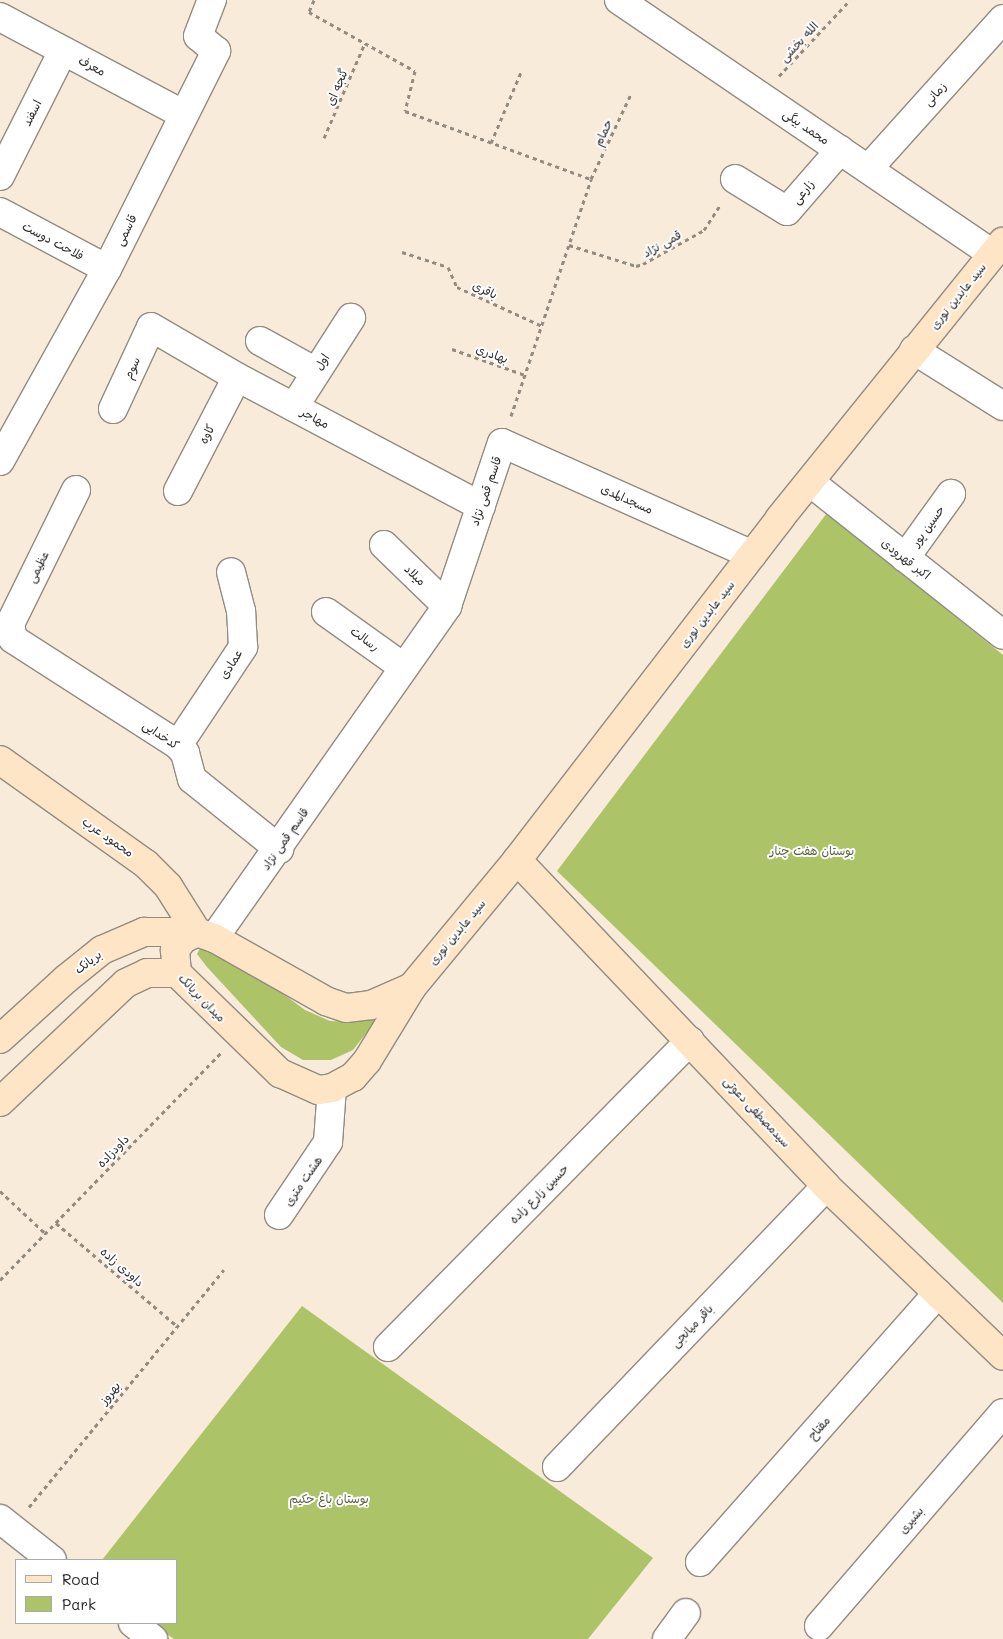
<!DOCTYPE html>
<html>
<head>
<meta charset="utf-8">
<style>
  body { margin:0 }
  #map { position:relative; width:1003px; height:1639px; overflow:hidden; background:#f8ebd9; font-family:Mali,"Playpen Sans Arabic",sans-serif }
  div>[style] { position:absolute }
  .green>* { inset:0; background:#adc368 }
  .path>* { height:3px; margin-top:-1.5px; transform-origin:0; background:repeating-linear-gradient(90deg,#928b82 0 4px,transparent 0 8px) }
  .roads { filter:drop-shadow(1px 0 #928b82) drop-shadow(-1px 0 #928b82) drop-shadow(0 1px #928b82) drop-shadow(0 -1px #928b82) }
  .street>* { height:28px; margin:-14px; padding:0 14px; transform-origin:14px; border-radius:14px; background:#fff }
  .secondary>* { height:28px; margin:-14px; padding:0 14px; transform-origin:14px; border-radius:14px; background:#fde5c5 }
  span { translate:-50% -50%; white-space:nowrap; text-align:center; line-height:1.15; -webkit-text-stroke:4px #fff; paint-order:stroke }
  .street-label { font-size:12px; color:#2b2b2b }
  .park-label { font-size:12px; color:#586040 }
  .legend { position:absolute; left:15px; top:1559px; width:162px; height:65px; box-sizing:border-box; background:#fff; border:1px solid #aaa; margin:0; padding:6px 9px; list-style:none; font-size:15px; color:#2b2b2b }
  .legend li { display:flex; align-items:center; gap:10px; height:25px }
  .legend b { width:25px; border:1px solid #aaa }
</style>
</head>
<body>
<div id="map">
  <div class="green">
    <i style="clip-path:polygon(827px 513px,1003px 655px,1003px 1303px,557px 871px)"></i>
    <i style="clip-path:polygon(201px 946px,263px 979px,305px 1010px,330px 1021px,358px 1022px,381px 1014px,353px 1050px,331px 1060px,303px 1060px,281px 1047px,207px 967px,197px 954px)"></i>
    <i style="clip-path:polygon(302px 1306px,653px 1558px,588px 1639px,174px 1639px,152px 1623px,176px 1623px,176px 1560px,102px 1560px)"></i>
  </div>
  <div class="path">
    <i style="left:314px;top:0;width:13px;rotate:113deg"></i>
    <i style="left:309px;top:12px;width:121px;rotate:29.1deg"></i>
    <i style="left:415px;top:71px;width:41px;rotate:104deg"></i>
    <i style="left:405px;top:111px;width:198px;rotate:20.1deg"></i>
    <i style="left:779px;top:76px;width:104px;rotate:-46.9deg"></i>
    <i style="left:324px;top:138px;width:103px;rotate:-66.7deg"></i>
    <i style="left:491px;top:143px;width:77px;rotate:-67.1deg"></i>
    <i style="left:569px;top:245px;width:70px;rotate:17.4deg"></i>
    <i style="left:636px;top:266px;width:7px;rotate:-16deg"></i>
    <i style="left:643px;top:264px;width:70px;rotate:-29.1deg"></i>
    <i style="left:704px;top:230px;width:31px;rotate:-57deg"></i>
    <i style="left:402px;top:252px;width:48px;rotate:18.1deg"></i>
    <i style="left:448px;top:267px;width:22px;rotate:66deg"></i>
    <i style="left:457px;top:287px;width:94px;rotate:24.6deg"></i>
    <i style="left:452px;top:349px;width:77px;rotate:19.6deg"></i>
    <i style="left:511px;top:416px;width:250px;rotate:-71.3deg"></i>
    <i style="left:591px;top:179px;width:94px;rotate:-64.8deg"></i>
    <i style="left:0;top:1191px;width:62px;rotate:43deg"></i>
    <i style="left:56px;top:1223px;width:157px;rotate:40.4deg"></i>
    <i style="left:0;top:1280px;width:317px;rotate:-45.8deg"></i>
    <i style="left:29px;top:1507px;width:307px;rotate:-50.6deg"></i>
  </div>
  <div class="roads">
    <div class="street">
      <i style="left:619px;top:0;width:452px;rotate:34.2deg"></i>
      <i style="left:0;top:17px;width:208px;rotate:28deg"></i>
      <i style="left:868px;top:169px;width:202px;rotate:-48deg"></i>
      <i style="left:0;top:176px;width:140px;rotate:-63.3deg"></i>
      <i style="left:735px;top:179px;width:61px;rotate:31.6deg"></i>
      <i style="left:787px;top:211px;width:81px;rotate:-49deg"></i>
      <i style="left:0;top:212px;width:121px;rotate:28deg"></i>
      <i style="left:260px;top:341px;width:64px;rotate:29deg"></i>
      <i style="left:914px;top:350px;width:105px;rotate:32.2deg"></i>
      <i style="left:294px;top:407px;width:106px;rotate:-57.4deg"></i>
      <i style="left:113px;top:409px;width:90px;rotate:-65.1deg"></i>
      <i style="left:151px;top:327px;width:99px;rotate:30.2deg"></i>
      <i style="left:237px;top:377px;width:276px;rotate:27.9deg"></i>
      <i style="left:0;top:461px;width:220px;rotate:-60.9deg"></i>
      <i style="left:107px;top:269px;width:244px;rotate:-63.4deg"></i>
      <i style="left:216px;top:51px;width:23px;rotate:-140deg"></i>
      <i style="left:198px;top:36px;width:39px;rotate:-69deg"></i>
      <i style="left:810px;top:482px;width:246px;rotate:38.4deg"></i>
      <i style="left:76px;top:490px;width:149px;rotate:116.2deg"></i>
      <i style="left:10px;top:624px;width:15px;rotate:79deg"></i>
      <i style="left:13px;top:639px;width:196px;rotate:32.7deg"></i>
      <i style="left:178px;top:745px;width:11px;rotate:49deg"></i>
      <i style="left:185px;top:753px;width:27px;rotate:75deg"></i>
      <i style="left:192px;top:779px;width:112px;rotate:38.8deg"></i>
      <i style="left:178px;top:491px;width:128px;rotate:-62.6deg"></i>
      <i style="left:384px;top:545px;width:88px;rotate:44.1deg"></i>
      <i style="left:905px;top:558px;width:79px;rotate:-54.3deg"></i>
      <i style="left:326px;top:612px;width:95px;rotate:35.5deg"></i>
      <i style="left:178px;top:745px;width:118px;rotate:-56.4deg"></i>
      <i style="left:243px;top:647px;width:36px;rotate:-93deg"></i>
      <i style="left:241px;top:611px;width:40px;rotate:-104.4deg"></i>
      <i style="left:214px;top:938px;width:406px;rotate:-54.9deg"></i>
      <i style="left:447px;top:606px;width:172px;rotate:-71.4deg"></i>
      <i style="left:502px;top:443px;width:274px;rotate:24.1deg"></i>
      <i style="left:279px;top:1215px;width:88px;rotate:-56.1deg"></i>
      <i style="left:328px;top:1142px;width:54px;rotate:-85.8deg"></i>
      <i style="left:388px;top:1347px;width:430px;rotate:-45.4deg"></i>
      <i style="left:557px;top:1467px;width:389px;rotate:-46.2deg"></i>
      <i style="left:0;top:1519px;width:66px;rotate:38.3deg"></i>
      <i style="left:700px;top:1562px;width:359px;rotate:-48.5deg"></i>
      <i style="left:133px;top:1623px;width:26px;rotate:39deg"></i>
      <i style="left:819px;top:1626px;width:281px;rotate:-49.2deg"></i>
      <i style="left:667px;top:1639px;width:32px;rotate:-54deg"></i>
    </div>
    <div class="secondary">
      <i style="left:0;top:760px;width:179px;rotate:35.5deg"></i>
      <i style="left:146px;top:864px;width:31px;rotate:45deg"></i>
      <i style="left:168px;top:886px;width:54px;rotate:57.8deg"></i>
      <i style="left:517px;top:860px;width:449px;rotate:46.5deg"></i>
      <i style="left:826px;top:1186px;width:245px;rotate:43.8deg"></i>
      <i style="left:412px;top:987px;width:45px;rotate:156.3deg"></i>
      <i style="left:371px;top:1005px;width:25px;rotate:173deg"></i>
      <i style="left:346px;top:1008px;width:21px;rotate:-161deg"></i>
      <i style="left:326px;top:1001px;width:129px;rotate:-150.6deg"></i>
      <i style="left:214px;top:938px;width:18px;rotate:-161deg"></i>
      <i style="left:197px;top:932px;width:16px;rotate:153deg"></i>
      <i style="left:183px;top:939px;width:14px;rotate:126deg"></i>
      <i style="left:175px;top:950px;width:23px;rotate:85deg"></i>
      <i style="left:177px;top:973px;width:144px;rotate:44.2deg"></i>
      <i style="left:280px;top:1073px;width:42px;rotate:24.1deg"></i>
      <i style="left:318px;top:1090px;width:14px;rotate:-8deg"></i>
      <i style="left:332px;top:1088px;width:24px;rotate:-28deg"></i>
      <i style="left:353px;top:1077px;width:21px;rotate:-49deg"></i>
      <i style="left:367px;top:1061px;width:87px;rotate:-58.7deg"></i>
      <i style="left:412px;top:987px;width:165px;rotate:-50.4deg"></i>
      <i style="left:517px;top:860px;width:431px;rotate:-52.4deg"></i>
      <i style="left:780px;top:518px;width:355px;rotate:-51.1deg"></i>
      <i style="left:0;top:1039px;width:89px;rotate:-42.3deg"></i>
      <i style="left:66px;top:979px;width:46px;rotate:-38.9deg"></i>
      <i style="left:102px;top:950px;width:46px;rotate:-23.2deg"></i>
      <i style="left:144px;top:932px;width:53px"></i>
      <i style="left:0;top:1102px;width:173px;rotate:-43.4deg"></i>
      <i style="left:126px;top:983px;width:23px;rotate:-25deg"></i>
      <i style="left:147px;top:973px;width:30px"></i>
    </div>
  </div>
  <div class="street-label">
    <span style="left:799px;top:42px;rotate:-47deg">الله بخشی</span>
    <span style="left:92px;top:66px;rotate:28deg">معرف</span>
    <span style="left:337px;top:87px;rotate:-67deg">گنجه ای</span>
    <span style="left:935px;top:94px;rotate:-48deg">زمانی</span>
    <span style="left:32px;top:113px;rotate:-63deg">اسفند</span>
    <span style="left:806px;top:127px;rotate:34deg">محمد بیگی</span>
    <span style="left:603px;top:133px;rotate:-65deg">حمام</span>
    <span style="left:803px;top:192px;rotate:-50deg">زارعی</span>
    <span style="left:126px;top:230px;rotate:-63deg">قاسمی</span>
    <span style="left:53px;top:241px;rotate:28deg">فلاحت دوست</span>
    <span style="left:662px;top:244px;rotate:-29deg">قمی نژاد</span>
    <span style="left:485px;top:290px;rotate:25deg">باقری</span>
    <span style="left:958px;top:296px;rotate:-51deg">سید عابدین نوری</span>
    <span style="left:492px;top:354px;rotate:20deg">بهادری</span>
    <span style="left:322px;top:362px;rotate:-57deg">اول</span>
    <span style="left:132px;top:368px;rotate:-66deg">سوم</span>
    <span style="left:315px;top:418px;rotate:28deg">مهاجر</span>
    <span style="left:207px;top:434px;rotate:-63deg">کاوه</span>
    <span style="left:486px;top:491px;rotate:-71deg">قاسم قمی نژاد</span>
    <span style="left:627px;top:499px;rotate:24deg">مسجدالمدی</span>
    <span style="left:928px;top:526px;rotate:-54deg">حسین پور</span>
    <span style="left:906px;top:559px;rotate:38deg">اکبر قهرودی</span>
    <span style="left:38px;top:567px;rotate:-64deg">عظیمی</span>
    <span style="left:415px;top:575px;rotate:44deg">میلاد</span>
    <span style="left:707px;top:614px;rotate:-52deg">سید عابدین نوری</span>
    <span style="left:365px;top:639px;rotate:36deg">رسالت</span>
    <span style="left:231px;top:664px;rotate:-58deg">عمادی</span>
    <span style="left:161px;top:735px;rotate:34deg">کدخدایی</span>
    <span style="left:108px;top:837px;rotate:35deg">محمود عرب</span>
    <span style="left:285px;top:839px;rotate:-55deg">قاسم قمی نژاد</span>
    <span style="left:457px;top:932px;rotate:-50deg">سید عابدین نوری</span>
    <span style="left:88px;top:962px;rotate:-37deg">بریانک</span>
    <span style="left:202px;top:998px;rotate:46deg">میدان بریانک</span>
    <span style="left:757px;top:1112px;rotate:47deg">سیدمصطفی دعوتی</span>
    <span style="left:113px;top:1151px;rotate:-46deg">داودزاده</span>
    <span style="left:303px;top:1181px;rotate:-55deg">هشت متری</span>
    <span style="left:539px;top:1194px;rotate:-45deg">حسین زارع زاده</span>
    <span style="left:122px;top:1267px;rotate:41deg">داودی زاده</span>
    <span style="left:692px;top:1326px;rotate:-46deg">باقر میانجی</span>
    <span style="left:110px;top:1393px;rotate:-51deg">بهروز</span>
    <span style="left:819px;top:1428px;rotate:-48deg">مفتاح</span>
    <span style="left:911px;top:1520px;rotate:-49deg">بشیری</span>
  </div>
  <div class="park-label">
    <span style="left:812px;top:851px">بوستان هفت چنار</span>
    <span style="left:329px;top:1499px">بوستان باغ حکیم</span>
  </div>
  <ul class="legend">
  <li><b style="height:6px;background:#fde5c5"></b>Road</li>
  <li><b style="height:14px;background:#adc368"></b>Park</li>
  </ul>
</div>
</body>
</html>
